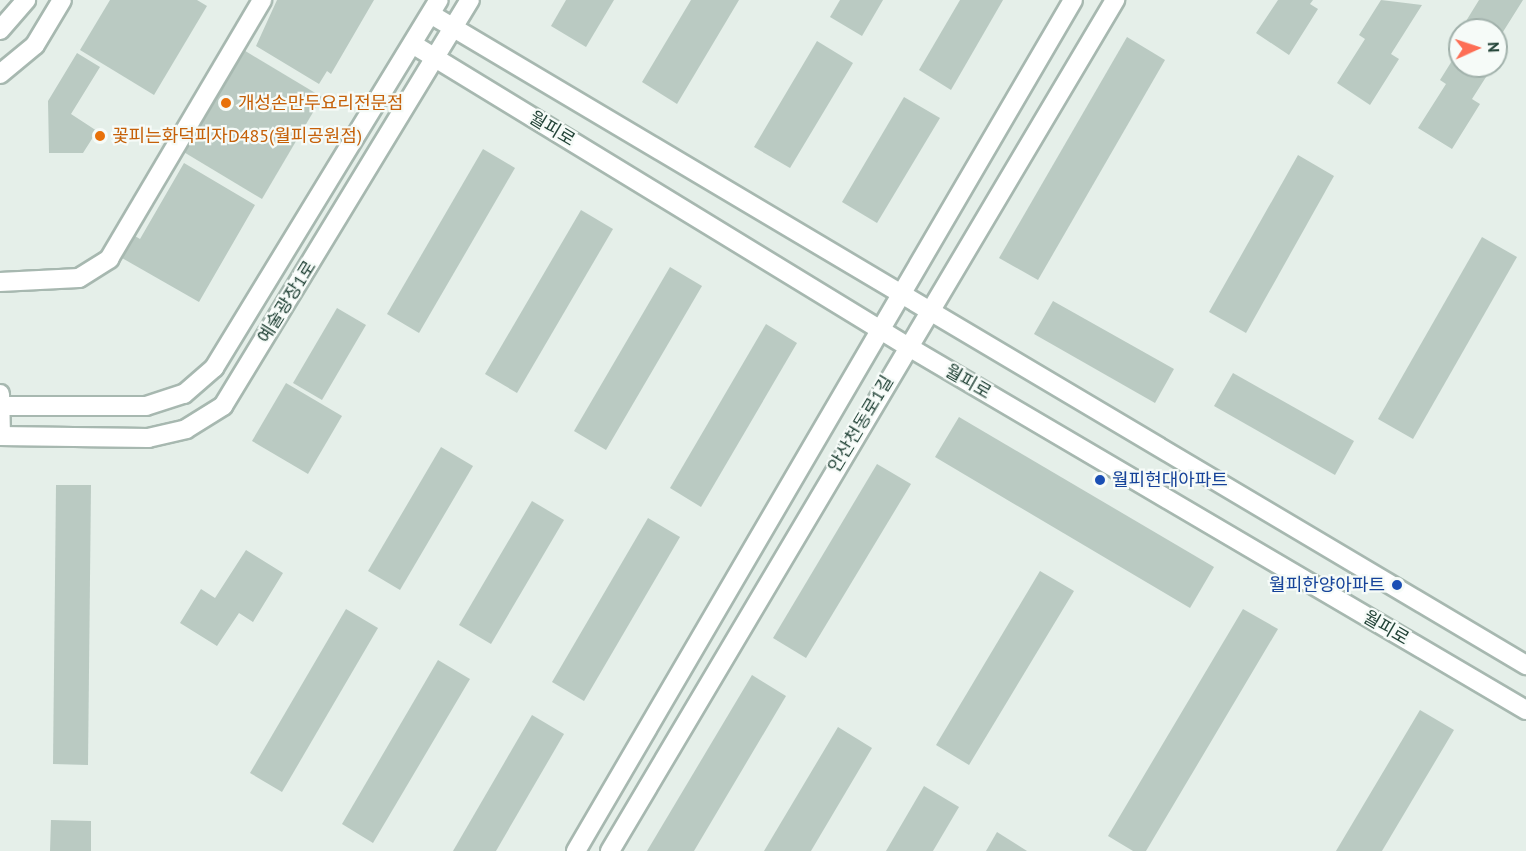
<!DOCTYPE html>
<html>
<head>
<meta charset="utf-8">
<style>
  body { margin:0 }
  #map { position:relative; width:1526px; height:851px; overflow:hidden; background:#e5efe9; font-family:"PT Sans","Noto Sans KR",sans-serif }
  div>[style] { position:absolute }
  .building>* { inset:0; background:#bacac2 }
  .roads { filter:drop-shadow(2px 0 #a7b8b0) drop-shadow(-2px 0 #a7b8b0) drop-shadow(0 2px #a7b8b0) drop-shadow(0 -2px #a7b8b0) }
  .minor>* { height:18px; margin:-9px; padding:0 9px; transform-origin:9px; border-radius:9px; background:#fff }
  .tertiary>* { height:18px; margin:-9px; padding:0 9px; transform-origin:9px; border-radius:9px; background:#fff }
  .dots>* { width:16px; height:16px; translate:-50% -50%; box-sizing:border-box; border:3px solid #f6fbf8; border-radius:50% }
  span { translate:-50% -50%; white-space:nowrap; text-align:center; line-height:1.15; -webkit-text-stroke:4.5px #f6fbf8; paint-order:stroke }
  .food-label { font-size:18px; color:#c56008 }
  .left { translate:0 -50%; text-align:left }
  .street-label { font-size:18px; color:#224337 }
  .transit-label { font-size:18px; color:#164399 }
  .right { translate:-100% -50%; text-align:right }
  .north { position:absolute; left:1448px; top:18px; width:60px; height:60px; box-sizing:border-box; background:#f6fbf8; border:2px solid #a1b1ab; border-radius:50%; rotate:87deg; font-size:16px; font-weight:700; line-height:24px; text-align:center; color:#224337 }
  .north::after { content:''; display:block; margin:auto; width:21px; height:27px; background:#fd6e55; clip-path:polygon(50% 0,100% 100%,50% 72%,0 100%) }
</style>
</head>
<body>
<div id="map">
  <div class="building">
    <i style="clip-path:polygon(110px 0,197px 0,207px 6px,154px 95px,80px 50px)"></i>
    <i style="clip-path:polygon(277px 0,374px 0,331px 74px,327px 71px,319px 84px,256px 46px)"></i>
    <i style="clip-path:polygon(566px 0,614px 0,586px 47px,551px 26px)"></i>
    <i style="clip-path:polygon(691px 0,739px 0,677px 104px,642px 82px)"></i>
    <i style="clip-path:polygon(840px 0,883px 0,862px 36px,830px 17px)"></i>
    <i style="clip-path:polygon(960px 0,1003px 0,951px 90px,919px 70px)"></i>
    <i style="clip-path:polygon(1278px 0,1313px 0,1310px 4px,1318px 9px,1289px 55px,1256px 33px)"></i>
    <i style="clip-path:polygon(1381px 0,1422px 5px,1391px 54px,1399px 59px,1370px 105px,1337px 83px,1365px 39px,1359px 35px)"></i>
    <i style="clip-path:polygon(1479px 0,1523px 0,1496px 43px,1496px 30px,1463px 26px)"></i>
    <i style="clip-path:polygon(1127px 37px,1165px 60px,1038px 280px,999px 258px)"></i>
    <i style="clip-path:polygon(817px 41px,853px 63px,790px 168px,754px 147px)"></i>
    <i style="clip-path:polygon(1496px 45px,1503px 50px,1496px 61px)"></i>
    <i style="clip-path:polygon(1460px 48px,1460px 66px,1493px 66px,1472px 99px,1480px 104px,1452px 149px,1418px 128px,1446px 84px,1440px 80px)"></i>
    <i style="clip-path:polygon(242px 49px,322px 97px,262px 199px,182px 151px)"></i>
    <i style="clip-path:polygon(77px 53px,100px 67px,71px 114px,97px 131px,83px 153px,49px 153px,48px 101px)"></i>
    <i style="clip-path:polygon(904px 97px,940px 118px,877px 223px,842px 202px)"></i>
    <i style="clip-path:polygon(483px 149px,515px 168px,419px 333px,387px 314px)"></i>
    <i style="clip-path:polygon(1298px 155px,1334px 176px,1246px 333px,1209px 312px)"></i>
    <i style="clip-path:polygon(184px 163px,255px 205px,199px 302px,115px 254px,128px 232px,140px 239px)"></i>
    <i style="clip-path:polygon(581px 210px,613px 229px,517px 393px,485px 374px)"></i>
    <i style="clip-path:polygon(1482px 237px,1517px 257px,1413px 439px,1378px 419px)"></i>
    <i style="clip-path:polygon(670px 267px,702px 286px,606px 450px,574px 431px)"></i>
    <i style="clip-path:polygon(1053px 301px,1174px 369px,1155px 403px,1034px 334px)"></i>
    <i style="clip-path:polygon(337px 308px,366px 325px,322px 400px,293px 383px)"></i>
    <i style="clip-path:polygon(766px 324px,797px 343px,701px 507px,670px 488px)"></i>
    <i style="clip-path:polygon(1233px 373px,1354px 441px,1335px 475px,1214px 406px)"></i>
    <i style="clip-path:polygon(286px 383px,342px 416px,308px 474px,252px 441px)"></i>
    <i style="clip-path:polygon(959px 417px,1214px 567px,1190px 608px,935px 457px)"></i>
    <i style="clip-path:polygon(441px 447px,473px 466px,400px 590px,368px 571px)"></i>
    <i style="clip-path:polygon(877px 464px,911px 484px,806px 658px,773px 638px)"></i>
    <i style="clip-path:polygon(56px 485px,91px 485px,88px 765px,53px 764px)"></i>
    <i style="clip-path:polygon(532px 501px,564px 520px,491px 644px,459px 625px)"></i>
    <i style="clip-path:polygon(648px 518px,680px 537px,584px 701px,552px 682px)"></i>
    <i style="clip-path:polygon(246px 550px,283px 573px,253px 622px,239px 613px,217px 646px,180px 623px,201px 589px,215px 598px)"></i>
    <i style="clip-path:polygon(1040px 571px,1074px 591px,969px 765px,936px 745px)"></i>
    <i style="clip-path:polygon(346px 609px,378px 628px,282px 792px,250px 773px)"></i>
    <i style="clip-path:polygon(1243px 609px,1278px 629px,1146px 851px,1133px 851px,1108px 836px)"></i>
    <i style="clip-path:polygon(438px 660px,470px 679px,373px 843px,342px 824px)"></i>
    <i style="clip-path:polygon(752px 675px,786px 696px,694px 851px,647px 851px)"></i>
    <i style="clip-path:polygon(1420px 710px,1454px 730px,1382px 851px,1336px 851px)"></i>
    <i style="clip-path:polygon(532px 715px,564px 734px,496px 851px,453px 851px)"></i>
    <i style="clip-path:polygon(838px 727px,872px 748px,811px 851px,764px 851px)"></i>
    <i style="clip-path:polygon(924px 786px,959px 807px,933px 851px,886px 851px)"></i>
    <i style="clip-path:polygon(51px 820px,91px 821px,91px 851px,50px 851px)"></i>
    <i style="clip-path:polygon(997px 832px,1027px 851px,986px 851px)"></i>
  </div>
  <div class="roads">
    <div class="minor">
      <i style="left:0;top:30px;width:40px;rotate:-49deg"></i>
      <i style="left:0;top:74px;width:45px;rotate:-39.6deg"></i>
      <i style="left:35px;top:45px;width:52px;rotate:-59deg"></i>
      <i style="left:0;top:282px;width:79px;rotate:-2.9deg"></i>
      <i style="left:79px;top:278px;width:36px;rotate:-32deg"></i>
      <i style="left:109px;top:259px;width:301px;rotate:-59.4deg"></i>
      <i style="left:0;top:394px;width:42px;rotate:88.6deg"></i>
    </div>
    <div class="tertiary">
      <i style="left:432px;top:15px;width:1273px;rotate:30.72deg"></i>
      <i style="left:414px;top:45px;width:578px;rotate:31.41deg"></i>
      <i style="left:907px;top:346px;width:718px;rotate:30.46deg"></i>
      <i style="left:0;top:406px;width:146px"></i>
      <i style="left:146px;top:406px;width:40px;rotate:-18deg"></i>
      <i style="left:184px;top:394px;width:40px;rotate:-41deg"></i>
      <i style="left:214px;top:368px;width:431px;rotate:-58.6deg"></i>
      <i style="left:0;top:436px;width:148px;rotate:0.8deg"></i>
      <i style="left:148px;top:438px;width:39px;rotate:-13deg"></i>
      <i style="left:186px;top:429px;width:44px;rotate:-31.9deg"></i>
      <i style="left:223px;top:406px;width:475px;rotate:-58.7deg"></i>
      <i style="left:576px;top:851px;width:985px;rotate:-59.71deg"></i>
      <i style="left:610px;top:851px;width:990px;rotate:-59.31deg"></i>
    </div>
  </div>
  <div class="dots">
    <i style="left:226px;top:103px;background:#e8710a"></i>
    <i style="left:100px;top:136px;background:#e8710a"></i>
    <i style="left:1100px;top:480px;background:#1a4fb4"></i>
    <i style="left:1397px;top:585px;background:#1a4fb4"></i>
  </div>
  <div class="food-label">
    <span class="left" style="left:238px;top:103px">개성손만두요리전문점</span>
    <span class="left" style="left:112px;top:136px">꽃피는화덕피자D485(월피공원점)</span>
  </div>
  <div class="street-label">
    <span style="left:552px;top:129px;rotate:31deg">월피로</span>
    <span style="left:287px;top:302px;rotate:-58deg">예술광장1로</span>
    <span style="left:968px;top:382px;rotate:30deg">월피로</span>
    <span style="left:861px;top:424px;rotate:-59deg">안산천동로1길</span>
    <span style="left:1386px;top:628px;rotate:30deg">월피로</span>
  </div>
  <div class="transit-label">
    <span class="left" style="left:1112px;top:480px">월피현대아파트</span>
    <span class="right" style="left:1385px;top:585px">월피한양아파트</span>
  </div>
  <div class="north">N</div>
</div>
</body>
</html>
